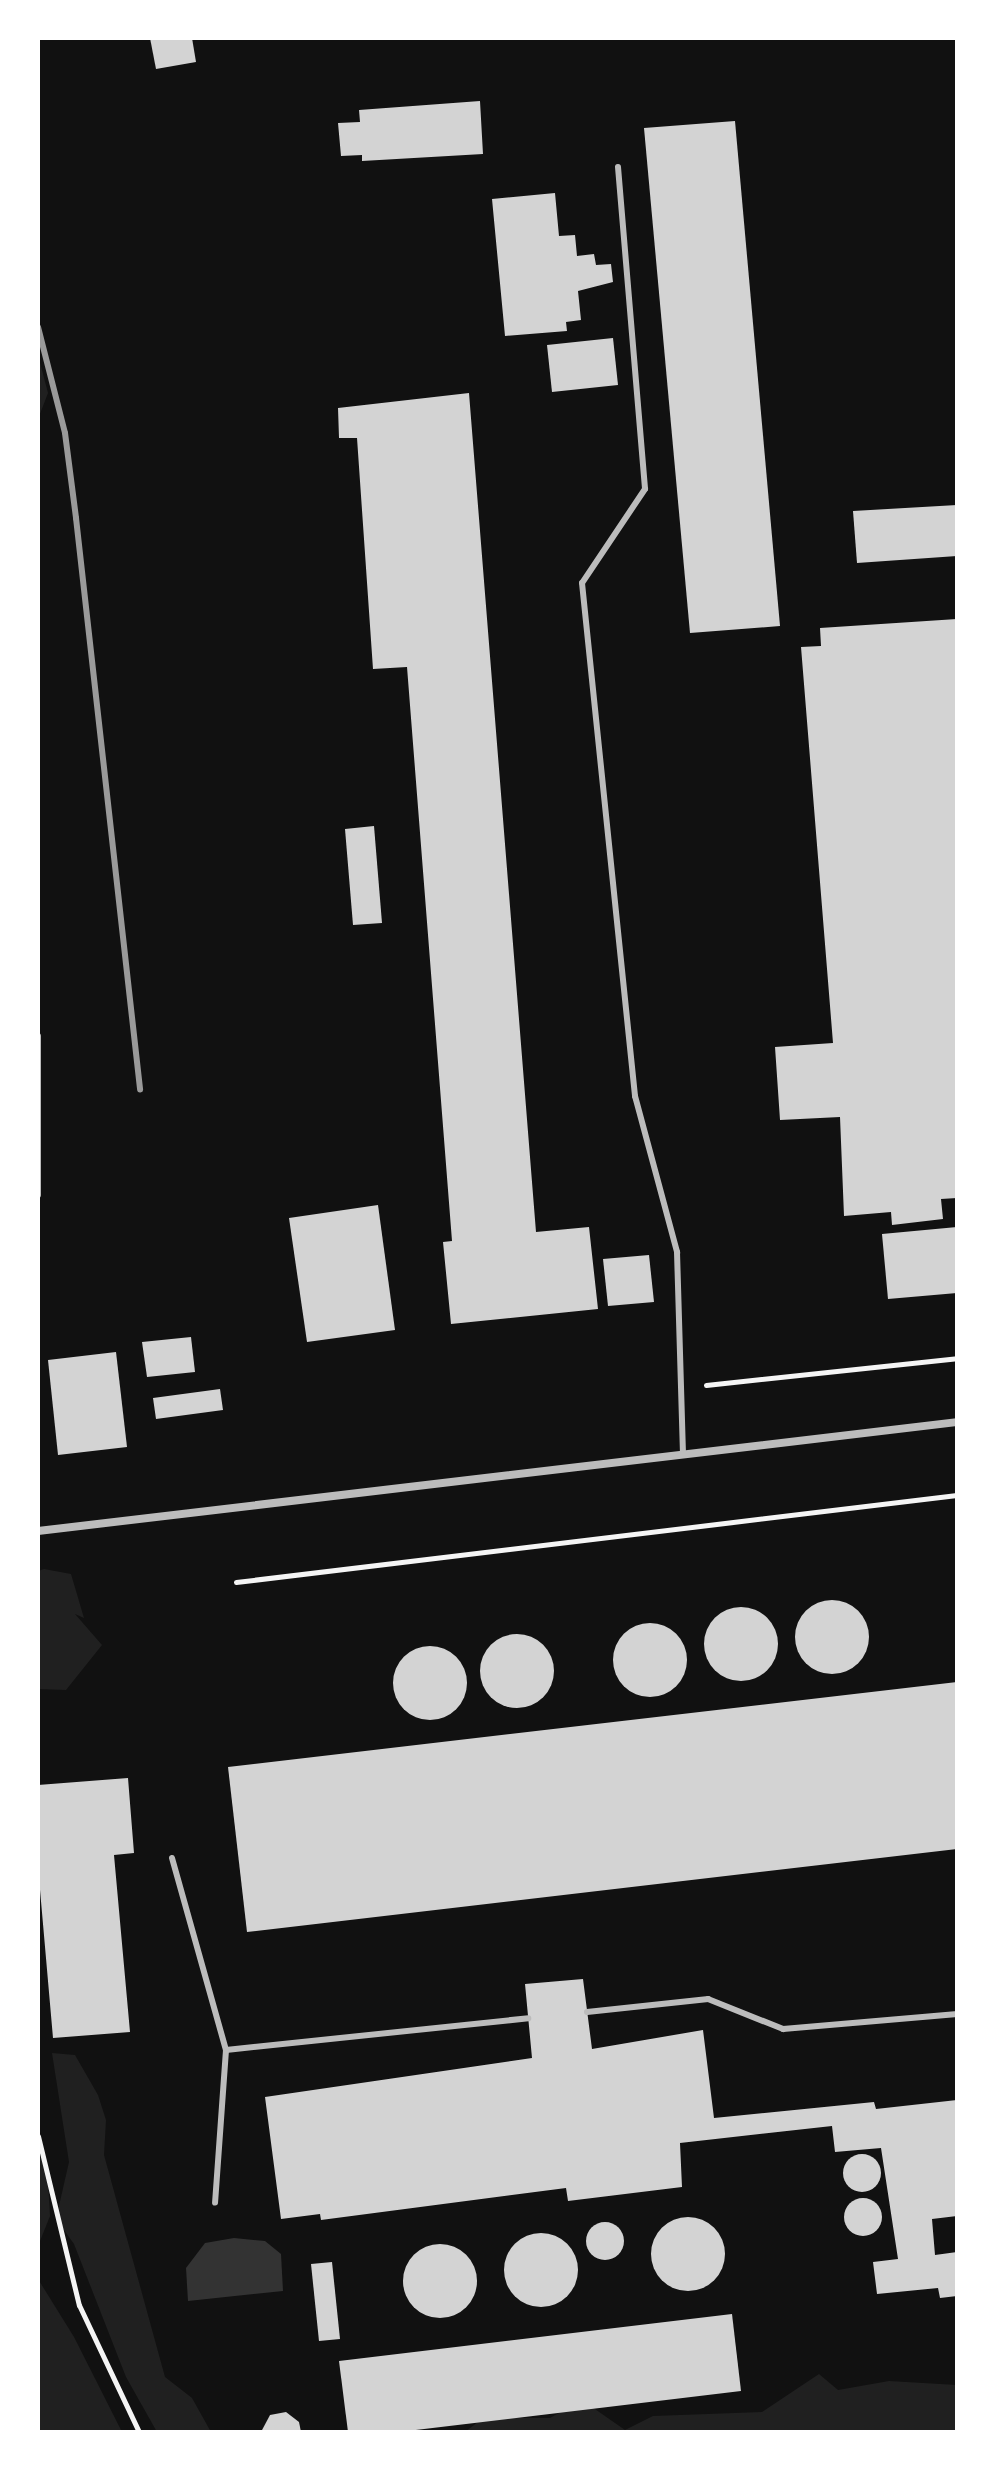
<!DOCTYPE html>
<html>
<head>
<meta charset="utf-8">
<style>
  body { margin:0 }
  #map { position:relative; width:995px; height:2470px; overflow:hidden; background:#111; font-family:"Fira Sans Condensed",sans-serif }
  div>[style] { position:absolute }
  .green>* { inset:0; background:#202020 }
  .water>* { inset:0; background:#333 }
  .building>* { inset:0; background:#d3d3d3 }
  .round { border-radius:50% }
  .path>* { height:5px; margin:-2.5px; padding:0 2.5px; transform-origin:2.5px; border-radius:2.5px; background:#f5f5f5 }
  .service>* { height:6px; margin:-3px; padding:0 3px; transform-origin:3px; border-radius:3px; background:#bcbcbc }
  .minor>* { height:8px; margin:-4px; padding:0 4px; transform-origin:4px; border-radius:4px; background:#bcbcbc }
  .rail>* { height:6px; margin:-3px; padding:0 3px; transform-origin:3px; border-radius:3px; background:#9a9a9a }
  span { translate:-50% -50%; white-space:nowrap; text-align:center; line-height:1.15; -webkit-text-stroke:8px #fff; paint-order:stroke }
  .frame { position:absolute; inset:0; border:40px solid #fff; pointer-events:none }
</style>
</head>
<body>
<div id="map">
  <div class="green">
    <i style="clip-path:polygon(38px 355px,48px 393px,38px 419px)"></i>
    <i style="clip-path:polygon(44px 1569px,71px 1574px,84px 1618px,75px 1614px,102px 1645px,66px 1690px,38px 1689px,38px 1571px)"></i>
    <i style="clip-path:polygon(52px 2053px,75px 2055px,98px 2095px,106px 2120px,104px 2155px,165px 2377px,192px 2398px,211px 2432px,157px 2432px,126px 2377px,74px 2244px,56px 2219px,69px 2162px)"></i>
    <i style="clip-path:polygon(38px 2155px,47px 2163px,50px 2216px,38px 2246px)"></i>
    <i style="clip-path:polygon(38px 2279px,74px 2337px,122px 2432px,38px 2432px)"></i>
    <i style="clip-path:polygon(819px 2374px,838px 2390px,889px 2381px,957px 2385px,957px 2432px,465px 2432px,483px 2418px,550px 2418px,582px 2400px,625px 2430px,653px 2416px,762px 2412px)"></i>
  </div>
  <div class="water">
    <i style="clip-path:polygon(234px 2238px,265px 2241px,281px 2254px,283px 2291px,188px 2301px,186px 2268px,205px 2243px)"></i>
  </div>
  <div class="building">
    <i style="clip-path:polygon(150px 38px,192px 38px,196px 62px,156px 69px)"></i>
    <i style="clip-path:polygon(480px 101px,483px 154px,362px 161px,362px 155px,341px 156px,338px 123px,360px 122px,359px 110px)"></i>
    <i style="clip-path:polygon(735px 121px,780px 626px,690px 633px,644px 128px)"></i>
    <i style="clip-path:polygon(555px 193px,559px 236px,575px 235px,577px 256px,594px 254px,596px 265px,611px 264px,613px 282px,578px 291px,581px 320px,566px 322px,567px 331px,505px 336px,492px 199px)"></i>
    <i style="clip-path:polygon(613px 338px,618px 385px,552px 392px,547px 345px)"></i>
    <i style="clip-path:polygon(469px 393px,536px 1232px,589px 1227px,598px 1309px,451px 1324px,443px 1242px,452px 1241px,407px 667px,373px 669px,357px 438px,339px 438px,338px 408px)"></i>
    <i style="clip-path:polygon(957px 505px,957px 556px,857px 563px,853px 511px)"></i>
    <i style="clip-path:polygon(957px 619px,957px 1198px,941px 1199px,943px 1219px,892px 1225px,891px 1212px,844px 1216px,840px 1117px,780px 1120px,775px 1047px,833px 1043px,801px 647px,821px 646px,820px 628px)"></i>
    <i style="clip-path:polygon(374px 826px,382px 923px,353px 925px,345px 829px)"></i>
    <i style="clip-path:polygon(378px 1205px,395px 1330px,307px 1342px,289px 1218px)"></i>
    <i style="clip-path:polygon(957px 1227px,957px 1293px,888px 1299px,882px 1234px)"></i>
    <i style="clip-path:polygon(649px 1255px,654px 1302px,608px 1306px,603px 1259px)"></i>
    <i style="clip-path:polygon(191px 1337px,195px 1372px,147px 1377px,142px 1342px)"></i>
    <i style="clip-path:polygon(116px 1352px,127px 1447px,58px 1455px,48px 1360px)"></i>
    <i style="clip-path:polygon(220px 1389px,223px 1410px,156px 1419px,153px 1398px)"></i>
    <i class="round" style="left:795px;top:1600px;width:74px;height:74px"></i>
    <i class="round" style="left:704px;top:1607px;width:74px;height:74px"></i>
    <i class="round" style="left:613px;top:1623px;width:74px;height:74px"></i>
    <i class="round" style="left:480px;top:1634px;width:74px;height:74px"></i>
    <i class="round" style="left:393px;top:1646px;width:74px;height:74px"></i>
    <i style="clip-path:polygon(957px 1682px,957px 1849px,247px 1932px,228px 1767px)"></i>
    <i style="clip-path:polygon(128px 1778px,134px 1853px,114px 1855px,130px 2032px,53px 2038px,38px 1867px,38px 1785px)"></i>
    <i style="clip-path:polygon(583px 1979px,592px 2049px,703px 2030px,714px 2118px,874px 2102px,876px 2109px,957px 2100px,957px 2216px,932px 2219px,935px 2255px,957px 2252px,957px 2296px,940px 2298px,938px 2288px,877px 2294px,873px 2262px,898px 2259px,881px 2148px,835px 2152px,832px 2126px,680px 2143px,682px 2187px,568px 2201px,566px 2188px,321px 2220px,320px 2214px,281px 2219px,265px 2097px,532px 2058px,525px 1984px)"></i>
    <i class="round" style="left:843px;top:2154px;width:38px;height:38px"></i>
    <i class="round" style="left:844px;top:2198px;width:38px;height:38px"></i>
    <i class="round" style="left:651px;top:2217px;width:74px;height:74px"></i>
    <i class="round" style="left:586px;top:2222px;width:38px;height:38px"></i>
    <i class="round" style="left:504px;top:2233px;width:74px;height:74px"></i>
    <i class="round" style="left:403px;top:2244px;width:74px;height:74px"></i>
    <i style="clip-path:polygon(332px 2262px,340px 2339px,319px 2341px,311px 2264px)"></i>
    <i style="clip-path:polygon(732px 2314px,741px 2391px,399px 2432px,348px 2432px,339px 2361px)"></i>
    <i style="clip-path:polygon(286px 2412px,299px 2422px,301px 2432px,261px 2432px,270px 2415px)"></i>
  </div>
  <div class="path">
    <i style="left:706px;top:1385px;width:252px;rotate:-6.1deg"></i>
    <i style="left:236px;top:1582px;width:726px;rotate:-6.88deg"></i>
    <i style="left:38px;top:2136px;width:174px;rotate:76.4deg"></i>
    <i style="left:79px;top:2305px;width:140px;rotate:64.7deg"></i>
  </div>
  <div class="service">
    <i style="left:618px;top:167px;width:323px;rotate:85.2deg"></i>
    <i style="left:645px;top:489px;width:113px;rotate:123.8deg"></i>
    <i style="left:582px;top:583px;width:516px;rotate:84.1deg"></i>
    <i style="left:635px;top:1096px;width:162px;rotate:74.9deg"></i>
    <i style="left:677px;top:1252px;width:202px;rotate:88.3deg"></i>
    <i style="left:38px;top:1036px;width:159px;rotate:90deg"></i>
    <i style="left:172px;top:1858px;width:199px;rotate:74.3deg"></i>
    <i style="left:226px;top:2050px;width:153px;rotate:94.1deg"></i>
    <i style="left:587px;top:2012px;width:122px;rotate:-6.1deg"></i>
    <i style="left:708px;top:1999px;width:81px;rotate:21.8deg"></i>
    <i style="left:783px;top:2029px;width:175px;rotate:-4.9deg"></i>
    <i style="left:226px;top:2050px;width:304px;rotate:-6deg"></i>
  </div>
  <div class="minor">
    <i style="left:38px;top:1531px;width:925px;rotate:-6.76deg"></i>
  </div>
  <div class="rail">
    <i style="left:38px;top:327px;width:109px;rotate:75.7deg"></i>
    <i style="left:65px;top:433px;width:86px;rotate:82.6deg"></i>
    <i style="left:76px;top:518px;width:575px;rotate:83.6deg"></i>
  </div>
  <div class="frame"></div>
</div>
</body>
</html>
